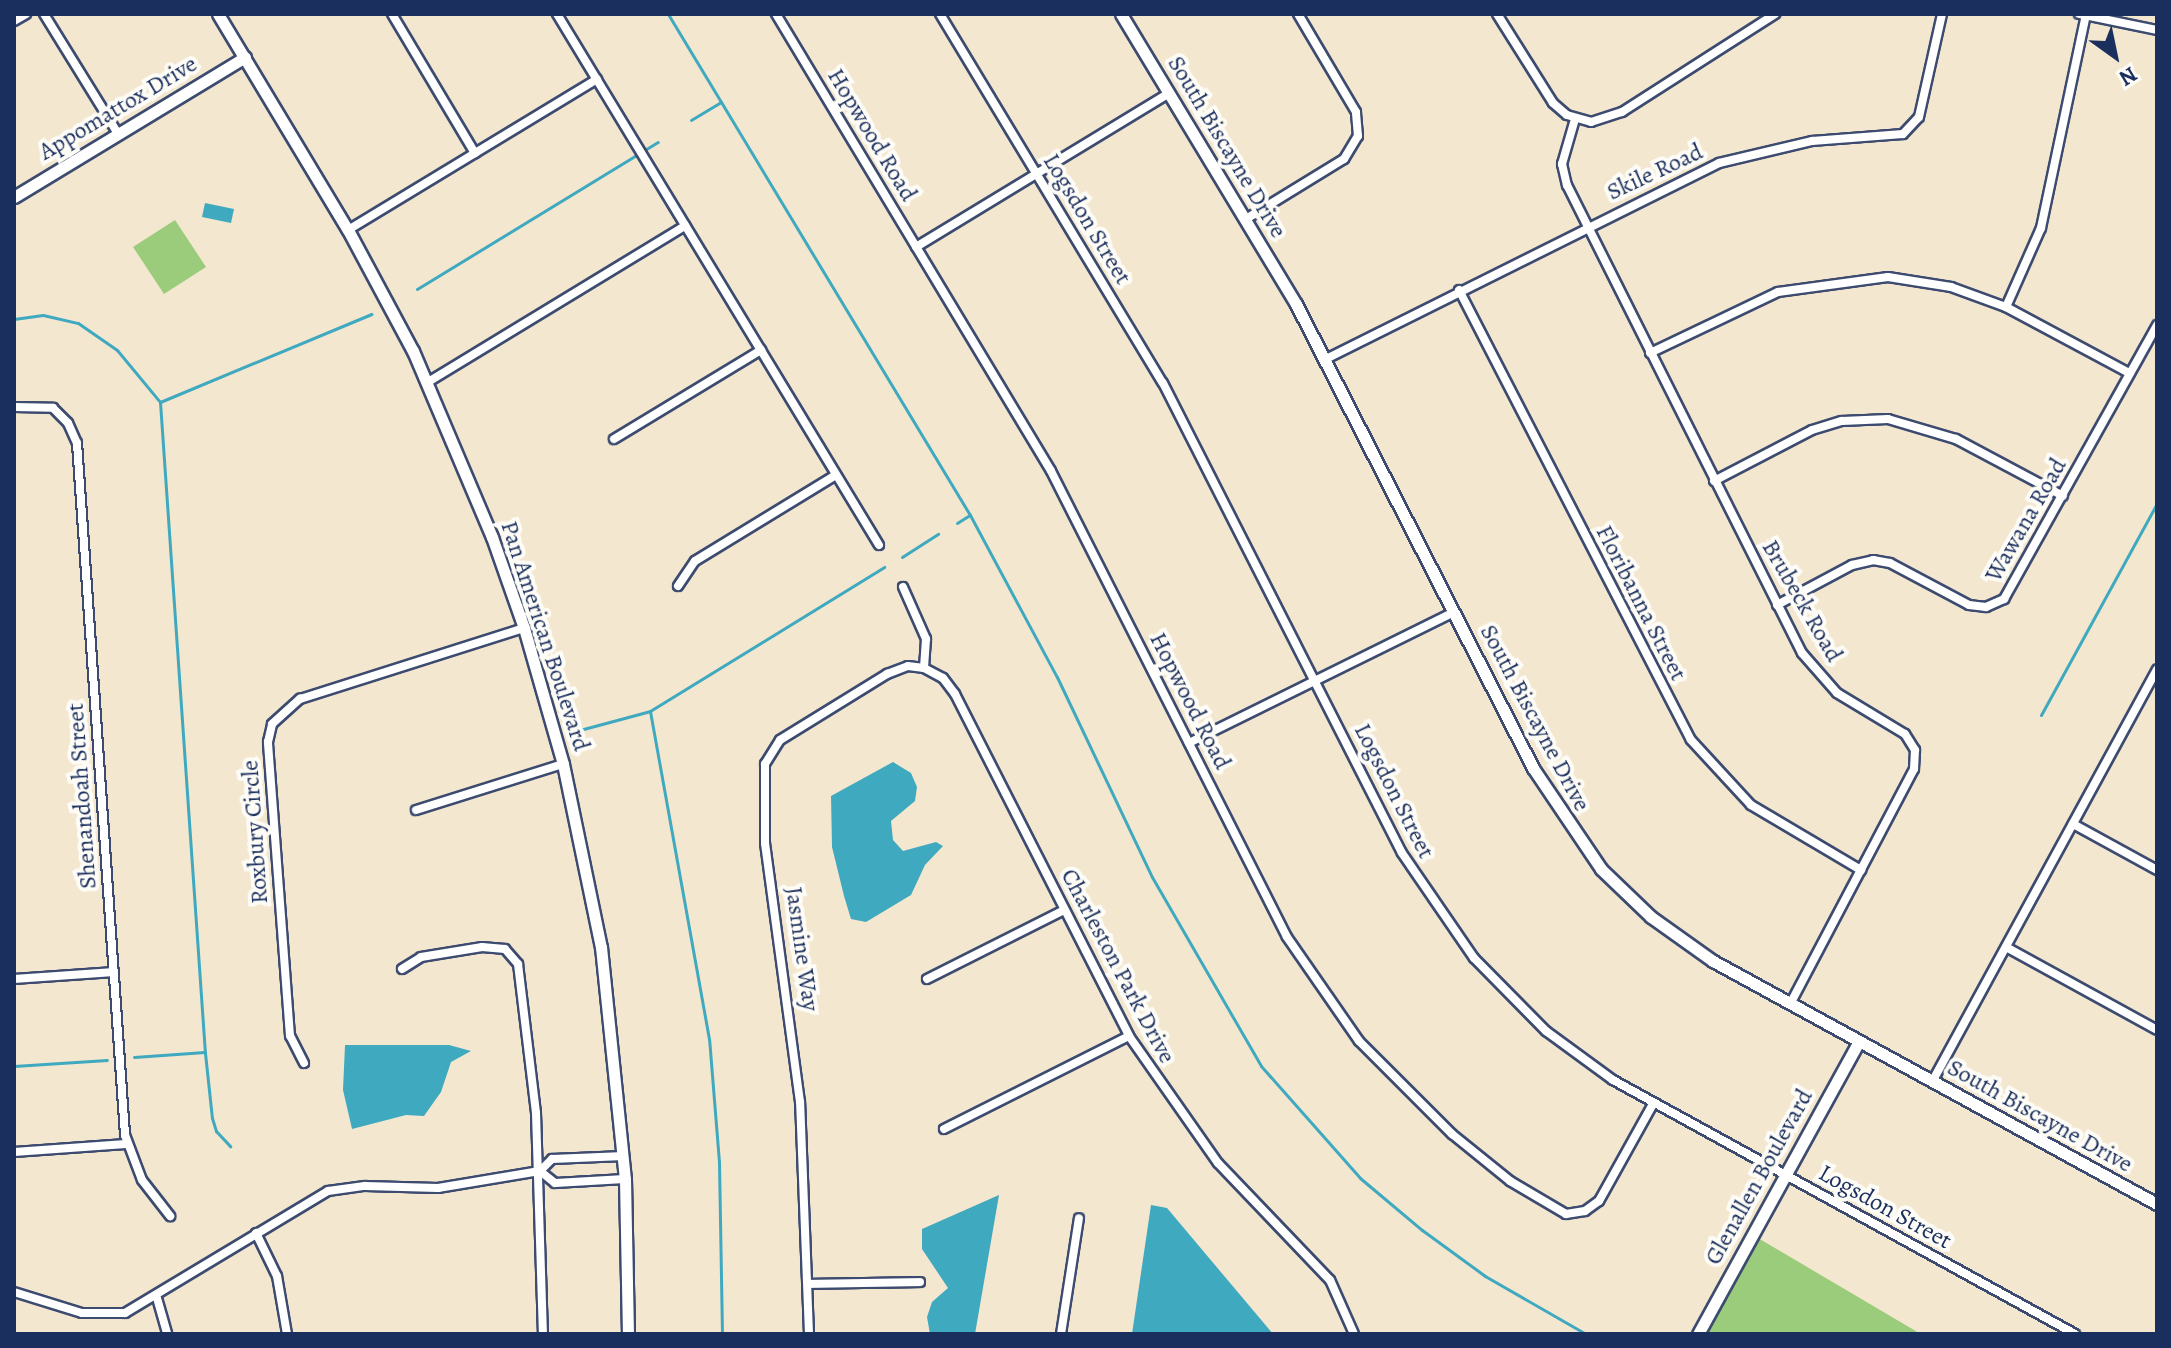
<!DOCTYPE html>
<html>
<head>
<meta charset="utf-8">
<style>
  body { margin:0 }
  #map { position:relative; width:2171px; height:1348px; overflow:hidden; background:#f4e7d0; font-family:Alegreya,serif }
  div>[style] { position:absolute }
  .green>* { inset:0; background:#9acc7c }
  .water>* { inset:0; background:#3fa9bf }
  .stream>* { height:3px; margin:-1.5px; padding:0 1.5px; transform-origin:1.5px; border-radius:1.5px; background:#3fa9bf }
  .roads { filter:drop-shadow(2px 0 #3c4b6f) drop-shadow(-2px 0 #3c4b6f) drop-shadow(0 2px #3c4b6f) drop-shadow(0 -2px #3c4b6f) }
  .street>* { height:8px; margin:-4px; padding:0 4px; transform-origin:4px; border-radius:4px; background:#fff }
  .secondary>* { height:11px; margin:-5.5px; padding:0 5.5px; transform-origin:5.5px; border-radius:5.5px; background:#fff }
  span { translate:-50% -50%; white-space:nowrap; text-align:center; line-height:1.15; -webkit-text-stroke:8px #fdfcf7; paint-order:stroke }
  .street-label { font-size:24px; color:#1b2f5e }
  .frame { position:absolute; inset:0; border:16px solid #1b2f5e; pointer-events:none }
  .north { position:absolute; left:2075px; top:16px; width:80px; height:80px; -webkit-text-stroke:6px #fdfcf7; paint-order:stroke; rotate:147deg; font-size:22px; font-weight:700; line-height:32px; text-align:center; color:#1b2f5e }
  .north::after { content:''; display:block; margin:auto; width:28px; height:36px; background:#1b2f5e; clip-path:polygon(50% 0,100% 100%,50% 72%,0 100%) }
</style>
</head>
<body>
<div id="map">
  <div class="green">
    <i style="clip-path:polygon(175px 220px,206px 267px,164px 294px,133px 247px)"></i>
    <i style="clip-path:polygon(1758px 1238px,1914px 1330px,1920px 1334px,1705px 1334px)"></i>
  </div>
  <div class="water">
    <i style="clip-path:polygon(205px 203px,234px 209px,231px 223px,202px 217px)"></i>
    <i style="clip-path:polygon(893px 762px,911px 773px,917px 787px,915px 801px,891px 821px,893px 840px,903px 851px,936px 842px,943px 846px,925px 865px,911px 895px,866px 922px,851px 919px,844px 896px,832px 847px,831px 796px)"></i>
    <i style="clip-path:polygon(345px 1045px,449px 1045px,471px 1051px,451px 1062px,441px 1092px,424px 1116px,406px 1115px,352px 1129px,343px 1090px)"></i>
    <i style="clip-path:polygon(999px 1195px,975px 1334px,930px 1334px,927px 1317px,932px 1302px,948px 1288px,922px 1249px,922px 1229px)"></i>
    <i style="clip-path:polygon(1151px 1205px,1167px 1208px,1273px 1334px,1132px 1334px)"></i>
  </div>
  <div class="stream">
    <i style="left:668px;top:14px;width:585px;rotate:58.92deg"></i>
    <i style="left:970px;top:515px;width:184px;rotate:61.8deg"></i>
    <i style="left:1057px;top:677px;width:221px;rotate:64.6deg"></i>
    <i style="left:1152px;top:877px;width:218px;rotate:60deg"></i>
    <i style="left:1261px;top:1066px;width:149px;rotate:48.5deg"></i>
    <i style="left:1360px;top:1178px;width:81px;rotate:40deg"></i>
    <i style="left:1422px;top:1230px;width:78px;rotate:36.1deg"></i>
    <i style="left:1485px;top:1276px;width:116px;rotate:29.9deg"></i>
    <i style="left:691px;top:120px;width:35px;rotate:-31deg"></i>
    <i style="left:417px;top:289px;width:282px;rotate:-31.4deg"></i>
    <i style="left:14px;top:319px;width:29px;rotate:-8deg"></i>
    <i style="left:43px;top:315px;width:36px;rotate:13deg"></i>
    <i style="left:78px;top:323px;width:47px;rotate:34.7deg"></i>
    <i style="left:117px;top:350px;width:67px;rotate:50.4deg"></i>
    <i style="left:160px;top:402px;width:653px;rotate:86.05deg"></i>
    <i style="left:205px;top:1053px;width:65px;rotate:83.9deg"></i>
    <i style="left:212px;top:1118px;width:14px;rotate:73deg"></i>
    <i style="left:216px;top:1131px;width:21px;rotate:47deg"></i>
    <i style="left:160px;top:402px;width:229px;rotate:-22.6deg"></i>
    <i style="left:957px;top:523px;width:15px;rotate:-32deg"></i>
    <i style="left:902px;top:557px;width:43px;rotate:-32.6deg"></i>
    <i style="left:2041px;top:715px;width:242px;rotate:-61.3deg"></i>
    <i style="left:576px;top:731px;width:77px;rotate:-15.1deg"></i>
    <i style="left:134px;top:1057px;width:71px;rotate:-4deg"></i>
    <i style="left:14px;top:1066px;width:93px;rotate:-3.7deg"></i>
    <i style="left:722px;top:1334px;width:172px;rotate:-91deg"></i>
    <i style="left:719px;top:1162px;width:123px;rotate:-94.6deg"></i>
    <i style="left:709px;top:1039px;width:333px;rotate:-100.2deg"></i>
    <i style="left:650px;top:711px;width:275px;rotate:-31.6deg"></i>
  </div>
  <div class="roads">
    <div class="street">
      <i style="left:44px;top:14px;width:141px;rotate:58.3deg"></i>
      <i style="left:392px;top:14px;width:162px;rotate:59.2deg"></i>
      <i style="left:557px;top:14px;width:621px;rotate:58.77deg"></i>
      <i style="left:776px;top:14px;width:533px;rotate:58.96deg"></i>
      <i style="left:1051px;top:471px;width:522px;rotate:63.14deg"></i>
      <i style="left:1287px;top:937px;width:126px;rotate:55.3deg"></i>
      <i style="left:1359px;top:1041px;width:132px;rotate:45deg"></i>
      <i style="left:1452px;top:1134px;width:75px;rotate:39deg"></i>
      <i style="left:1510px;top:1181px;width:65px;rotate:30.5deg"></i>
      <i style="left:1566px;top:1214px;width:19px;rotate:-9deg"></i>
      <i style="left:1585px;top:1211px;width:17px;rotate:-36deg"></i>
      <i style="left:1599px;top:1201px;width:111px;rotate:-60.9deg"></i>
      <i style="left:940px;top:14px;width:431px;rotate:58.9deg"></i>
      <i style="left:1163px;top:383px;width:527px;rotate:63.05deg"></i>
      <i style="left:1402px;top:853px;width:127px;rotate:55.6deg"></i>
      <i style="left:1474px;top:958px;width:103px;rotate:45.4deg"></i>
      <i style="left:1546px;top:1031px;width:83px;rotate:36.2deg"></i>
      <i style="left:1613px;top:1080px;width:527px;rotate:28.8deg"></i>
      <i style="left:1497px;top:14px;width:105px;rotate:57.8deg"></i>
      <i style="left:1553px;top:103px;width:18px;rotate:41deg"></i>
      <i style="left:1567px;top:115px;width:25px;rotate:16deg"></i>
      <i style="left:1591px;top:122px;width:33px;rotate:-18deg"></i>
      <i style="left:1622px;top:112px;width:182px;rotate:-32.6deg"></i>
      <i style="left:2079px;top:14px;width:80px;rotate:11.6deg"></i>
      <i style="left:14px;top:21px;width:14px;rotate:-30deg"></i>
      <i style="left:1575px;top:119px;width:47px;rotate:106.1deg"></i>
      <i style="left:1562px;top:164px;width:22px;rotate:77deg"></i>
      <i style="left:1567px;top:185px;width:524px;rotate:63.34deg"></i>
      <i style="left:1802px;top:653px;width:53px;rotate:48.8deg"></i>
      <i style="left:1837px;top:693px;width:79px;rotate:31.1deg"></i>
      <i style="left:1905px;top:734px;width:19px;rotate:58deg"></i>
      <i style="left:1915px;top:750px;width:19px;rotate:93deg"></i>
      <i style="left:1914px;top:769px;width:266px;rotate:117.8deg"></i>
      <i style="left:1246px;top:219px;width:115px;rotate:-31.5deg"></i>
      <i style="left:1344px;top:159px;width:27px;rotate:-59deg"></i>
      <i style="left:1358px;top:136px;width:24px;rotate:-95deg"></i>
      <i style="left:1356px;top:112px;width:114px;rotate:-120.6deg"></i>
      <i style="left:348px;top:230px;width:291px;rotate:-31.2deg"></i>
      <i style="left:916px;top:247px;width:296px;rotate:-31.3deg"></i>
      <i style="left:1459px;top:290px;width:506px;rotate:62.73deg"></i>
      <i style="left:1691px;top:740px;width:88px;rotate:47.3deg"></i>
      <i style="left:1751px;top:805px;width:128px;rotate:30.6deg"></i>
      <i style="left:2006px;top:307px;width:86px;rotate:-66.1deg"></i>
      <i style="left:2041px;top:228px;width:218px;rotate:-78.1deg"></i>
      <i style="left:1650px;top:353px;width:142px;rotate:-25.5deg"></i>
      <i style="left:1778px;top:292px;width:111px;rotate:-7.8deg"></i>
      <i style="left:1888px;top:277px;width:64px;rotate:9deg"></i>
      <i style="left:1951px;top:287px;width:59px;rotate:20deg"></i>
      <i style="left:2006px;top:307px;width:140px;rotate:28.2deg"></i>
      <i style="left:1326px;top:359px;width:439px;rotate:-26.5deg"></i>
      <i style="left:1719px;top:163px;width:96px;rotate:-13.3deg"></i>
      <i style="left:1812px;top:141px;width:91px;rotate:-4.4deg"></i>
      <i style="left:1903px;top:134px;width:23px;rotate:-47deg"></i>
      <i style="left:1919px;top:117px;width:106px;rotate:-77.4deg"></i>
      <i style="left:428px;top:382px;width:301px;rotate:-31.3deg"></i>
      <i style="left:14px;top:407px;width:39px;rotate:1deg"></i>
      <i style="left:53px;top:408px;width:21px;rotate:45deg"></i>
      <i style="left:68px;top:423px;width:22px;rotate:66deg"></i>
      <i style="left:77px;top:443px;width:694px;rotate:86.03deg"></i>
      <i style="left:125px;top:1135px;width:48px;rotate:69.3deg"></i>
      <i style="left:142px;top:1180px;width:46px;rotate:52.1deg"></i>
      <i style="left:614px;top:439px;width:172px;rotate:-31.2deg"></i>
      <i style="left:1714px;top:481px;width:110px;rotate:-27.5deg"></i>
      <i style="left:1812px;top:430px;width:31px;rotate:-17deg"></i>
      <i style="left:1842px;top:421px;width:46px;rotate:-2.5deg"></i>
      <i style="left:1888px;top:419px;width:71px;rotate:16.4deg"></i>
      <i style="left:1956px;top:439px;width:121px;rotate:28deg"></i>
      <i style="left:678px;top:586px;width:30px;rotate:-56deg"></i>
      <i style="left:695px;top:561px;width:165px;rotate:-31.4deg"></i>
      <i style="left:903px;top:587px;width:57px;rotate:66.1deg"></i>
      <i style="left:926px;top:639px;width:29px;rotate:94deg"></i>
      <i style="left:924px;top:668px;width:21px;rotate:28deg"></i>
      <i style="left:943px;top:678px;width:20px;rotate:53deg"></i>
      <i style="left:955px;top:694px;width:384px;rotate:63deg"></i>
      <i style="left:1129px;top:1036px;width:155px;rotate:55deg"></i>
      <i style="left:1218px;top:1163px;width:162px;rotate:46.3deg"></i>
      <i style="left:1330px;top:1280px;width:59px;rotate:66deg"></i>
      <i style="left:1777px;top:605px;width:85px;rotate:-28.1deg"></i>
      <i style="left:1852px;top:565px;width:22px;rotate:-13deg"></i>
      <i style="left:1873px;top:560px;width:17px;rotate:10deg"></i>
      <i style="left:1890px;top:563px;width:89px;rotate:28deg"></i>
      <i style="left:1969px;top:605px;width:17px;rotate:7deg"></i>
      <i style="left:1986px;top:607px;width:20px;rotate:-24deg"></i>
      <i style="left:2004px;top:599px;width:314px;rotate:-60.8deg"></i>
      <i style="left:1189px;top:743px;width:296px;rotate:-26.3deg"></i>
      <i style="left:416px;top:810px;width:154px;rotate:-17.4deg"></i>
      <i style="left:2073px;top:824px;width:96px;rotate:28.7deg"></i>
      <i style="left:2006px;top:947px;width:172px;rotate:28.8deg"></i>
      <i style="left:402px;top:969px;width:22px;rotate:-32deg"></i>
      <i style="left:421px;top:957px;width:62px;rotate:-9.3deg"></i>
      <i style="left:482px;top:947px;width:23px;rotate:5deg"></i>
      <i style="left:505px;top:949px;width:20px;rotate:49deg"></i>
      <i style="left:518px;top:964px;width:150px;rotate:83.1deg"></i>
      <i style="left:536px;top:1113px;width:221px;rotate:88.2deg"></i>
      <i style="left:14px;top:979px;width:100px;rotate:-4deg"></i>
      <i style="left:927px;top:979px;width:153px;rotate:-26.7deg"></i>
      <i style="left:304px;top:1063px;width:30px;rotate:-117deg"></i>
      <i style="left:290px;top:1036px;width:295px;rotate:-94.3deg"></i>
      <i style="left:268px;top:742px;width:18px;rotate:-77deg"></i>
      <i style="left:272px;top:724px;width:38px;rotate:-42deg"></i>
      <i style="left:300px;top:699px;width:235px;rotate:-17.6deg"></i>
      <i style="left:1932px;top:1082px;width:470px;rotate:-61.4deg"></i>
      <i style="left:944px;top:1129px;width:207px;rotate:-26.7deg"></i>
      <i style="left:14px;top:1152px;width:112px;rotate:-4.1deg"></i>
      <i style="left:540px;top:1171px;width:19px;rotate:39deg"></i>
      <i style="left:555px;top:1183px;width:70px;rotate:-3.3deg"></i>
      <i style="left:256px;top:1233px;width:48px;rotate:64deg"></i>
      <i style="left:277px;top:1276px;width:59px;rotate:80.2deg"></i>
      <i style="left:808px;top:1284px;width:112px;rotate:-1deg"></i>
      <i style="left:14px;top:1292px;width:71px;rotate:17.2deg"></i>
      <i style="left:82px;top:1313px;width:43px"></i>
      <i style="left:125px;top:1313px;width:237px;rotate:-31deg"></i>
      <i style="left:328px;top:1191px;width:37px;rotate:-8deg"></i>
      <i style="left:365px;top:1186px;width:73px;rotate:1.6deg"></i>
      <i style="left:438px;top:1188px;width:103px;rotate:-9.5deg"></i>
      <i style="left:540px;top:1171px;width:17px;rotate:-45deg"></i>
      <i style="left:552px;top:1159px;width:72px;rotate:-2.4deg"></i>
      <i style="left:157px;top:1298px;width:37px;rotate:74deg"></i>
      <i style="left:809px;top:1334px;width:232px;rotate:-92.2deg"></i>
      <i style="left:800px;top:1102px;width:261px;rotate:-97.7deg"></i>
      <i style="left:765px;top:843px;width:79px;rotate:-90deg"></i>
      <i style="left:765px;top:764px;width:28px;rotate:-58deg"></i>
      <i style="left:780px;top:740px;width:126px;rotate:-31.7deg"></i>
      <i style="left:887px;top:674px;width:22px;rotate:-21deg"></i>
      <i style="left:908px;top:666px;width:16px;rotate:7deg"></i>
      <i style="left:1061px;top:1334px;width:117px;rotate:-81.2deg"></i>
    </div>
    <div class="secondary">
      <i style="left:218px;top:14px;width:252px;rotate:59deg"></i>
      <i style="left:348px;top:230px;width:137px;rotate:61.8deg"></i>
      <i style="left:413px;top:351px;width:202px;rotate:67deg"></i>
      <i style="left:492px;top:537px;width:96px;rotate:70.6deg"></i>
      <i style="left:524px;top:628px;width:141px;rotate:74deg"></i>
      <i style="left:563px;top:764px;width:187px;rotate:78.3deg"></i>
      <i style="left:601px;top:947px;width:233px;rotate:84.1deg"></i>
      <i style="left:625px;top:1179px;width:155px;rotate:88.9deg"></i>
      <i style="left:1121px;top:14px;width:339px;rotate:58.9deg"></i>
      <i style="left:1296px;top:304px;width:521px;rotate:62.94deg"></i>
      <i style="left:1533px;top:768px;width:122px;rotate:56deg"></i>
      <i style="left:1601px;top:869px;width:69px;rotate:43.8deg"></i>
      <i style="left:1651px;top:917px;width:76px;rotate:35.4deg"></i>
      <i style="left:1713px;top:961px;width:506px;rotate:28.69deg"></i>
      <i style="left:14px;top:197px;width:270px;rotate:-31.2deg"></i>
      <i style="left:1698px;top:1334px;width:334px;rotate:-61.2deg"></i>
    </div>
  </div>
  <div class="street-label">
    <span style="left:118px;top:108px;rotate:-31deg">Appomattox Drive</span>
    <span style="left:872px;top:135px;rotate:59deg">Hopwood Road</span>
    <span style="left:1227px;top:147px;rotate:59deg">South Biscayne Drive</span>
    <span style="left:1655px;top:172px;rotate:-25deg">Skile Road</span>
    <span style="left:1087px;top:219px;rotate:59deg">Logsdon Street</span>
    <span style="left:2026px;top:520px;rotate:-60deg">Wawana Road</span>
    <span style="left:1802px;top:601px;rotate:60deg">Brubeck Road</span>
    <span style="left:1641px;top:603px;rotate:63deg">Floribanna Street</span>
    <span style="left:545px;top:636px;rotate:72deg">Pan American Boulevard</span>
    <span style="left:1190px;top:701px;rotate:63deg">Hopwood Road</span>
    <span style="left:1535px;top:718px;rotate:62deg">South Biscayne Drive</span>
    <span style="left:1394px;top:791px;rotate:63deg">Logsdon Street</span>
    <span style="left:82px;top:796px;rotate:-94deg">Shenandoah Street</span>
    <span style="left:255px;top:832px;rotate:-94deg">Roxbury Circle</span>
    <span style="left:802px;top:949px;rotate:82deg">Jasmine Way</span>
    <span style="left:1118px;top:966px;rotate:62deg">Charleston Park Drive</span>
    <span style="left:2040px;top:1116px;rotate:29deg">South Biscayne Drive</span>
    <span style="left:1759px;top:1177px;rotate:-61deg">Glenallen Boulevard</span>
    <span style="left:1885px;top:1207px;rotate:29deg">Logsdon Street</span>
  </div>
  <div class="frame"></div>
  <div class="north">N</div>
</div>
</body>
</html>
